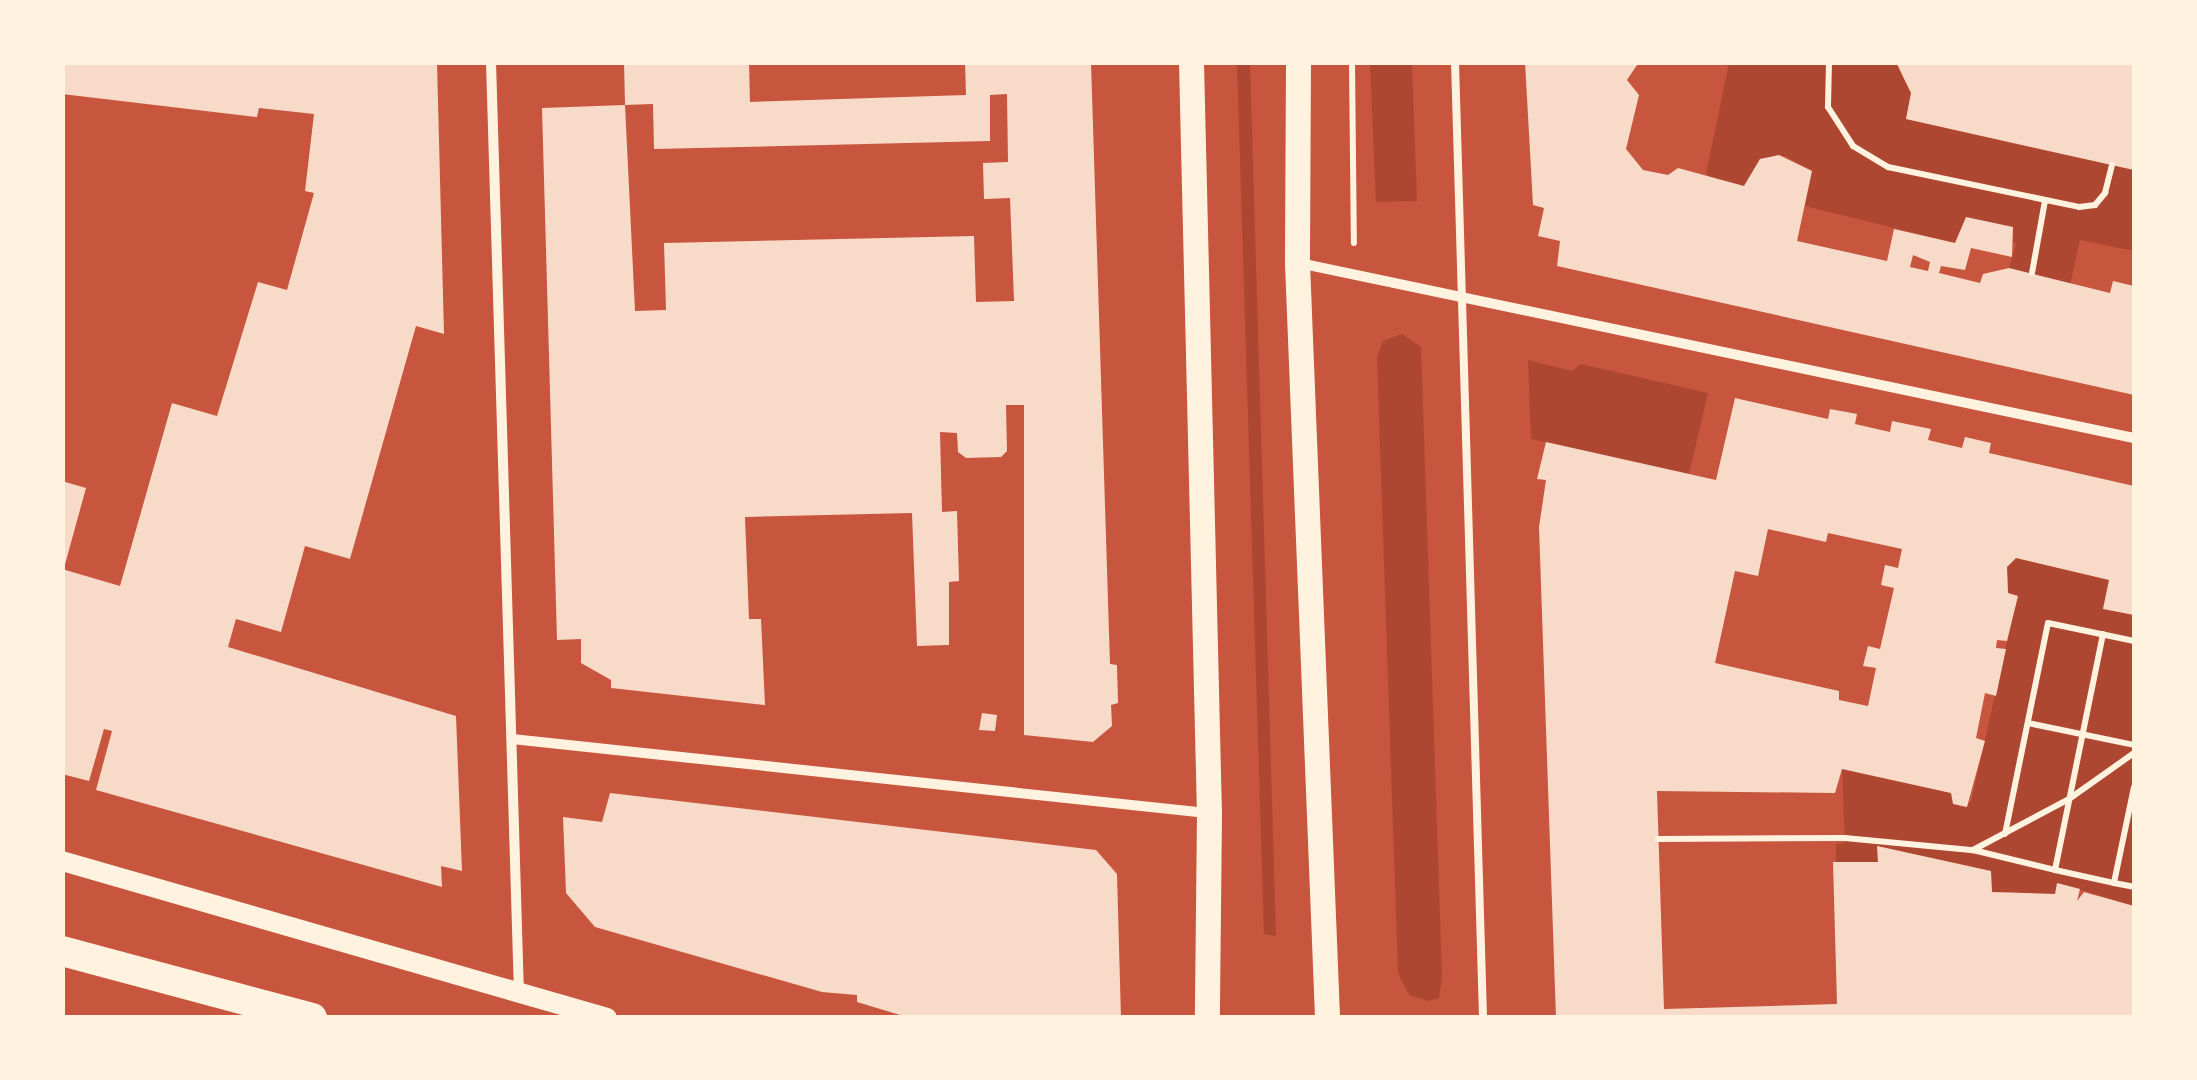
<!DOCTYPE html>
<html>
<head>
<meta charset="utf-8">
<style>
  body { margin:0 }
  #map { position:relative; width:2197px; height:1080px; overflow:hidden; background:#c8553d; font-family:"Public Sans",sans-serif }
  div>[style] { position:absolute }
  .green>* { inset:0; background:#ae4732 }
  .building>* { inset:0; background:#f7dbc8 }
  .path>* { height:6px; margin:-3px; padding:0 3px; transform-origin:3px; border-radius:3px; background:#fff3e0 }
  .service>* { height:8px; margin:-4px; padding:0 4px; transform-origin:4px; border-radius:4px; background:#fff3e0 }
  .minor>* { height:10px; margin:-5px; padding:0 5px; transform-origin:5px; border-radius:5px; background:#fff3e0 }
  .secondary>* { height:20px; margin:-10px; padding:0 10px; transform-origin:10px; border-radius:10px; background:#fff3e0 }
  .primary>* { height:25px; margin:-12.5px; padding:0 12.5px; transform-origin:12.5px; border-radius:12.5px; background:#fff3e0 }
  .motorway>* { height:30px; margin:-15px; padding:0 15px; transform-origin:15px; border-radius:15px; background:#fff3e0 }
  span { translate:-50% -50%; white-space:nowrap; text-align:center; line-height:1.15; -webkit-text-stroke:10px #fff3e0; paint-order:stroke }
  .frame { position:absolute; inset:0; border:65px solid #fff3e0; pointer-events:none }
</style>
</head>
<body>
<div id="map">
  <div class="green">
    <i style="clip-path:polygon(1237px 63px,1250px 63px,1276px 936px,1264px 934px)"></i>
    <i style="clip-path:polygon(1370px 63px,1412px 63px,1417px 201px,1376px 202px)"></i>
    <i style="clip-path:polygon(1729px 63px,1896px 63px,1911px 93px,1906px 119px,2134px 170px,2134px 251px,2080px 240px,2070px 285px,2009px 268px,2016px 244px,1966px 219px,1955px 243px,1805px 206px,1812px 171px,1785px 156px,1760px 159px,1744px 186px,1714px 180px,1706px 174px)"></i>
    <i style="clip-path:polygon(1402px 334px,1421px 347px,1442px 977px,1439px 998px,1429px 1001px,1409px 995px,1398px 973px,1377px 357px,1383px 341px)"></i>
    <i style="clip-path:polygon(1528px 360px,1572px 371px,1581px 364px,1708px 393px,1689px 474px,1531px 439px)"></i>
    <i style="clip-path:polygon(2016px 558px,2109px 580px,2103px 608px,2134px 615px,2134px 906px,2058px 883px,2055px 894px,1992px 892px,1990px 871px,1878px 846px,1878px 862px,1836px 862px,1836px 844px,1845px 843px,1842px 769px,1951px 793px,1960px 807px,1971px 802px,2017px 596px,2008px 593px,2007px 567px)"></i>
  </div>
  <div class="building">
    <i style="clip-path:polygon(62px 62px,437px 62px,444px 334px,416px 326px,350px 559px,305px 546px,281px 632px,236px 619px,228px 647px,456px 716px,462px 871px,441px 866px,442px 887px,96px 790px,112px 731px,104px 729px,89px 781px,62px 774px,62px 569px,120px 586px,172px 403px,217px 416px,258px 282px,287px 290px,314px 193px,305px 191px,314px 114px,259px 108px,257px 117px,62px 94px)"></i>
    <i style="clip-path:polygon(evenodd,624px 62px,749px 62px,750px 102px,966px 95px,965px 62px,1091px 62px,1110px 664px,1117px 665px,1118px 703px,1111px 705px,1112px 726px,1093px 742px,1024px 735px,1024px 405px,1006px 405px,1007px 451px,1001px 457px,966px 458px,958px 452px,957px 433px,940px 432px,942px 512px,957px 511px,959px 581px,949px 582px,949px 645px,917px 646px,912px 513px,745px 517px,749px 619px,761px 619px,765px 705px,611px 688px,611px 680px,581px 663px,581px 639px,557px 640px,542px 108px,625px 105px,624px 62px,1007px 94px,1008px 162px,983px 163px,984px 199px,1010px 198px,1014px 301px,976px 302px,974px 236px,664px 243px,666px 310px,635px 311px,625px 105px,653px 104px,654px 149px,990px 141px,990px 95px,1007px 94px)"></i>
    <i style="clip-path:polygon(evenodd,1525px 62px,1639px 62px,1627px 80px,1639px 95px,1626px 149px,1643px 170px,1668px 175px,1678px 168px,1744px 186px,1760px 159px,1779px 155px,1812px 171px,1797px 241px,1887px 261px,1894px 229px,1955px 243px,1966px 217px,2013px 227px,2012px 257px,1971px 248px,1965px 270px,1941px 266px,1939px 273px,1980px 283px,1983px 274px,2009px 268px,2110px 293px,2113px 281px,2134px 286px,2134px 395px,1557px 266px,1560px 241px,1538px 236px,1544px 208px,1533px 205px,1525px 62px,1913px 255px,1930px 262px,1928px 271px,1910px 267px,1913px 255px)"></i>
    <i style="clip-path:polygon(1896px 62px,2134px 62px,2134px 170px,1906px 119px,1911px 93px)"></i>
    <i style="clip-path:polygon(evenodd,1735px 398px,1828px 419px,1830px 409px,1857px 414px,1855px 424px,1890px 432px,1892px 421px,1931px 429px,1928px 440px,1962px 448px,1965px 437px,1991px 443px,1989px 453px,2134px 486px,2134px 615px,2103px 609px,2109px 580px,2016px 558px,2007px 567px,2008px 593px,2018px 596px,2007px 641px,1997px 640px,1996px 648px,2006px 649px,1996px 696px,1985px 693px,1976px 738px,1985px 741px,1967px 807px,1953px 804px,1951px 793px,1842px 769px,1835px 793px,1657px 791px,1664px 1009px,1837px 1004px,1833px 862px,1878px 862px,1877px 846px,1991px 871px,1992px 892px,2055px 894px,2057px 883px,2080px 889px,2077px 901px,2084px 892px,2134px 906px,2134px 1018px,1556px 1018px,1539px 527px,1546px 480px,1537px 479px,1546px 442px,1716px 480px,1735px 398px,1768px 529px,1826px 542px,1828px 533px,1902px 549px,1898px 568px,1885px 565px,1881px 585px,1894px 588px,1880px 649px,1868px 646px,1863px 666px,1876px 668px,1868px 706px,1839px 700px,1839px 691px,1715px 663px,1735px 571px,1758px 576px,1768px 529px)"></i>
    <i style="clip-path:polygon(62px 481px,86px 488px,64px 568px,62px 567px)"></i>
    <i style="clip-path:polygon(982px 713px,997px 715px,995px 731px,979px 730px)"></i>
    <i style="clip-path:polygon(610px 793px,1096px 850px,1117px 874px,1121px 1018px,910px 1018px,857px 1002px,857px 995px,822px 992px,595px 927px,566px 893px,563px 817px,602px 822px)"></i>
  </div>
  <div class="path">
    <i style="left:1352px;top:62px;width:181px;rotate:89.4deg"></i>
    <i style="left:1829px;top:62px;width:45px;rotate:91.3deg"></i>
    <i style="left:1828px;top:107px;width:46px;rotate:57.3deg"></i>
    <i style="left:1853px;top:146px;width:41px;rotate:31deg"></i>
    <i style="left:1888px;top:167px;width:195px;rotate:11.8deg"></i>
    <i style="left:2079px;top:207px;width:16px;rotate:-7deg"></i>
    <i style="left:2095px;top:205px;width:16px;rotate:-50deg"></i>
    <i style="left:2105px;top:193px;width:29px;rotate:-76deg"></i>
    <i style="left:2032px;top:273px;width:73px;rotate:-79.8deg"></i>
    <i style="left:2103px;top:634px;width:241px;rotate:101.5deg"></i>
    <i style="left:2055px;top:870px;width:60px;rotate:12.4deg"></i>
    <i style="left:2028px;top:723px;width:108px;rotate:11.7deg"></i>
    <i style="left:2134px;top:787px;width:98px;rotate:101.8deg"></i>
    <i style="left:2114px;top:883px;width:20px;rotate:11deg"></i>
    <i style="left:2005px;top:834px;width:215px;rotate:-78.5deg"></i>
    <i style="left:2048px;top:623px;width:88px;rotate:11.8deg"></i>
    <i style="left:1658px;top:839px;width:187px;rotate:-0.3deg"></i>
    <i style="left:1845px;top:838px;width:129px;rotate:5.4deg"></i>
    <i style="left:1973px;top:850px;width:109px;rotate:-28deg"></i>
    <i style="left:2069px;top:799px;width:80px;rotate:-35.3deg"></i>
    <i style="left:1973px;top:850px;width:84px;rotate:13.7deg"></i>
  </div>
  <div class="service">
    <i style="left:1455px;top:62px;width:956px;rotate:88.32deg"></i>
  </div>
  <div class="minor">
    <i style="left:491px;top:62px;width:932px;rotate:88.28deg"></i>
    <i style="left:1299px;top:263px;width:853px;rotate:11.84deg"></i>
    <i style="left:512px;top:739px;width:699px;rotate:6.08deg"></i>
  </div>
  <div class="secondary">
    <i style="left:62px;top:861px;width:567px;rotate:16.07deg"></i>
  </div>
  <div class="primary">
    <i style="left:1191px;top:62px;width:751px;rotate:88.63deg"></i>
    <i style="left:1209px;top:813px;width:205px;rotate:90.6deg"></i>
    <i style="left:1298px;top:62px;width:201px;rotate:90.3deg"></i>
    <i style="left:1297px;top:263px;width:756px;rotate:87.72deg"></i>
  </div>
  <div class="motorway">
    <i style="left:62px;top:951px;width:259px;rotate:15deg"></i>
  </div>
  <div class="frame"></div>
</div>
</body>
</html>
